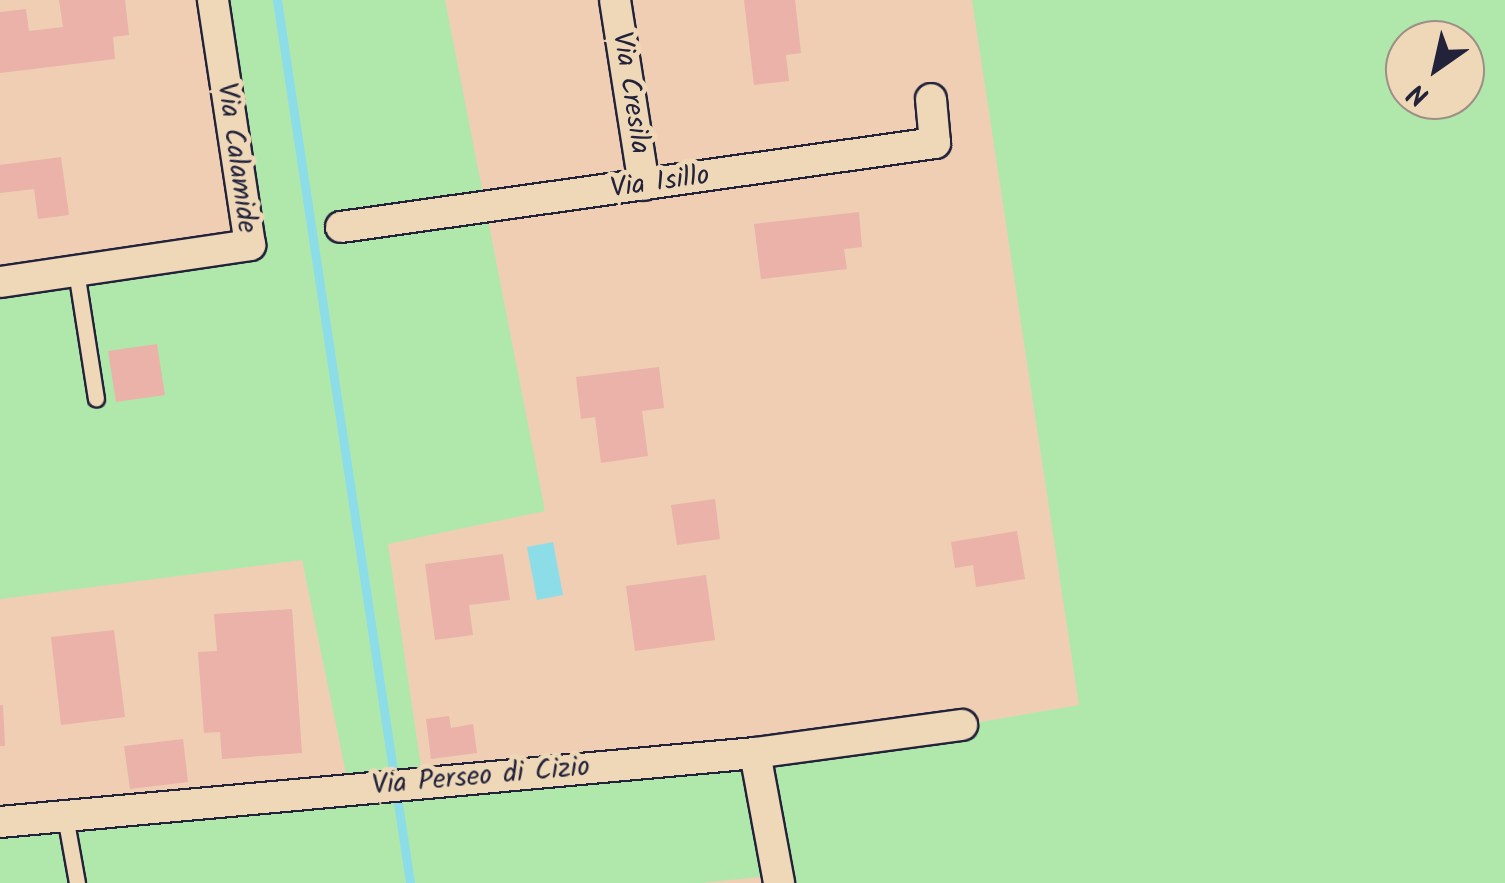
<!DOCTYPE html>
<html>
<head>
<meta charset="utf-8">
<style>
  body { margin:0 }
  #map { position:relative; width:1505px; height:883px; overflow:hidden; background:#efceb4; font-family:Kalam,sans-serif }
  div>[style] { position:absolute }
  .green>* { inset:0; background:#b0e8ac }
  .water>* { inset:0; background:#8ddde9 }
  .stream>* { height:9px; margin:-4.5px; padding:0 4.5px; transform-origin:4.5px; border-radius:4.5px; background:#8ddde9 }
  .building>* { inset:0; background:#eab2a8 }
  .roads { filter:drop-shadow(2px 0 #22223b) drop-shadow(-2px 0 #22223b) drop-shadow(0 2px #22223b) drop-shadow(0 -2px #22223b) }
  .service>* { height:15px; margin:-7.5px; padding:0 7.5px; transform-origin:7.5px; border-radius:7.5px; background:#eed8b7 }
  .minor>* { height:30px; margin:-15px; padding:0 15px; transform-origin:15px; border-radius:15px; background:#eed8b7 }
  span { translate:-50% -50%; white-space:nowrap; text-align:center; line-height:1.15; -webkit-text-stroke:10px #eed8b7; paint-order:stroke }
  .street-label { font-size:28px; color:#22223b }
  .north { position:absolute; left:1385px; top:20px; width:100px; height:100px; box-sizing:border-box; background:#eed8b7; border:2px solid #9c8f85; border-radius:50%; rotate:214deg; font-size:28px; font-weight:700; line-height:40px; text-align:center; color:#22223b }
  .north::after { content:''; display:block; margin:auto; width:35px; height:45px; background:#22223b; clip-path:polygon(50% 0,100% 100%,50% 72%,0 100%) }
</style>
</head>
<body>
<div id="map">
  <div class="green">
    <i style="clip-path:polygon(evenodd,213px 0,445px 0,545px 511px,388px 544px,423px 780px,962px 725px,1079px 705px,972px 0,1505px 0,1505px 883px,779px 883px,777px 875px,702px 883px,0 883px,0 822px,349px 788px,302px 560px,0 599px,0 282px,249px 245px,213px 0,1405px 40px,1465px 40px,1465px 100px,1405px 100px,1405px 40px)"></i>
  </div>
  <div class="water">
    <i style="clip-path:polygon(553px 542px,563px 595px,537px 600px,527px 547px)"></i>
  </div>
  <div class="stream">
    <i style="left:277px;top:0;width:893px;rotate:81.43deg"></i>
  </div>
  <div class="building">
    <i style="clip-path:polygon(59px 0,125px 0,129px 35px,113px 37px,115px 59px,0 73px,0 12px,26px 9px,29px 31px,63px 27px)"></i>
    <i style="clip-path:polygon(744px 0,795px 0,801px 53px,786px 55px,789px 81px,754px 85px)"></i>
    <i style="clip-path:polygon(61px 157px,69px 215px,38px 219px,34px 189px,0 193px,0 165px)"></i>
    <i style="clip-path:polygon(859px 212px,862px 247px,844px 249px,847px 269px,761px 279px,754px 224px)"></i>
    <i style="clip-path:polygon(157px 344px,165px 395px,116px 402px,108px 351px)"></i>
    <i style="clip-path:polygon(659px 367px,664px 408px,642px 411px,648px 456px,601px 463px,595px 417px,581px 419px,576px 377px)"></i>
    <i style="clip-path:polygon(715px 499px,720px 539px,677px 545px,671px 505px)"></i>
    <i style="clip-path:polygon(1017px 531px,1025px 579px,976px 587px,973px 565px,955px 568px,951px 542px)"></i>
    <i style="clip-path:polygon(503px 554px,510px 600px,469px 605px,473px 635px,435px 640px,425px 564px)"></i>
    <i style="clip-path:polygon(706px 575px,715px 640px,635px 651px,626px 586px)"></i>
    <i style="clip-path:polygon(292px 609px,302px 753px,222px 759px,220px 732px,204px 733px,198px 652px,217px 651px,214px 614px)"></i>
    <i style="clip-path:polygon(114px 630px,125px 717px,61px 725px,51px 637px)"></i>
    <i style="clip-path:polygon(0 705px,3px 705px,5px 746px,0 746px)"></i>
    <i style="clip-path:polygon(449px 716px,451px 728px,473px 724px,477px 753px,431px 759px,426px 719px)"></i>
    <i style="clip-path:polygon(183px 739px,188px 782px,130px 789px,124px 746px)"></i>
  </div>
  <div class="roads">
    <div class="service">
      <i style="left:76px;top:271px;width:129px;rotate:81.1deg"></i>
      <i style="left:65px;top:816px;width:68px;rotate:79.8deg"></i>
    </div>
    <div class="minor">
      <i style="left:615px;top:0;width:187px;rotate:81.1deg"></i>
      <i style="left:341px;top:227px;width:600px;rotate:-8.05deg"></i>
      <i style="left:935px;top:143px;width:44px;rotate:-95.2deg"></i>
      <i style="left:0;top:282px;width:253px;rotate:-8.4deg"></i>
      <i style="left:250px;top:245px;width:248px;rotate:-98.6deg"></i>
      <i style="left:755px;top:753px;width:132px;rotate:79.5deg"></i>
      <i style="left:0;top:822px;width:758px;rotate:-5.22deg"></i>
      <i style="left:755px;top:753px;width:209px;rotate:-7.7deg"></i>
    </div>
  </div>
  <div class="street-label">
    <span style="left:630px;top:93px;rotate:81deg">Via Cresila</span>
    <span style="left:236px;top:158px;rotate:82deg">Via Calamide</span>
    <span style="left:660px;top:183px;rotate:-8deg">Via Isillo</span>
    <span style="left:481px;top:777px;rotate:-5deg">Via Perseo di Cizio</span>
  </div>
  <div class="north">N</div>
</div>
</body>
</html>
